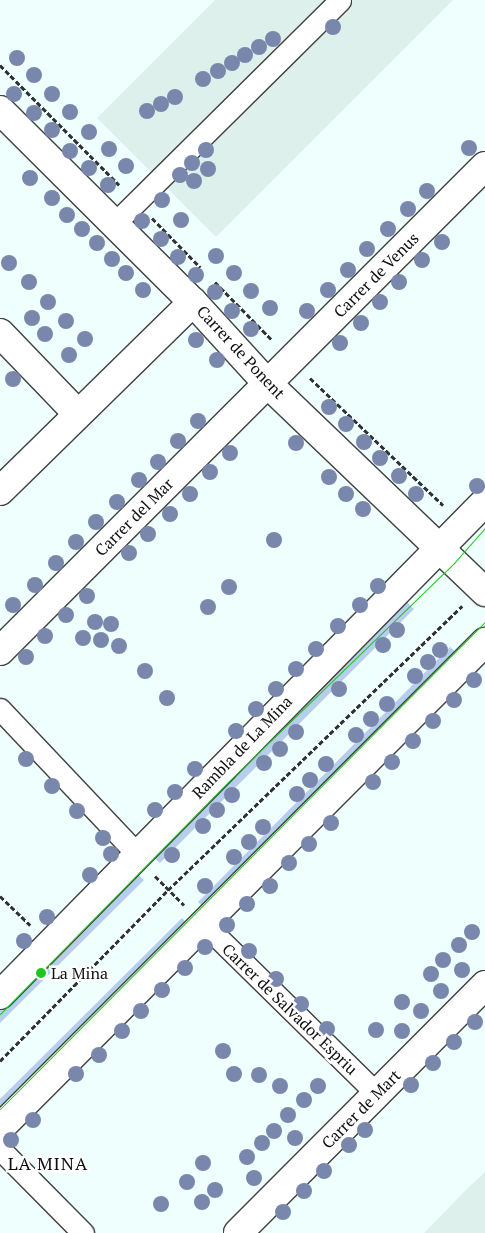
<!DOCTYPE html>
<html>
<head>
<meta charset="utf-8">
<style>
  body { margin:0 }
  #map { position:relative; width:485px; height:1233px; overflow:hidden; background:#effffd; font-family:"PT Serif",serif }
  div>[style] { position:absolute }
  .green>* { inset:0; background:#b6ceec }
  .plaza>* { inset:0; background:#ddf0ec }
  .path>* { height:3px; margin-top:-1.5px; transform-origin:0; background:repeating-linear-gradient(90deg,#303030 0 5px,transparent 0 7.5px) }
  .roads { filter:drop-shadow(1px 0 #414141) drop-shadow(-1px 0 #414141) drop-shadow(0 1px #414141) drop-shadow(0 -1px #414141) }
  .pedestrian>* { height:21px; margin:-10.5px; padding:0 10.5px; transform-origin:10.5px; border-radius:10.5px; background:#fff }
  .minor>* { height:28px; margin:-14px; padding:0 14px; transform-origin:14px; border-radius:14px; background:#fff }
  .tertiary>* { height:28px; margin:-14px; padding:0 14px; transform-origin:14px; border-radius:14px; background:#fff }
  .tram>* { height:1px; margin:-0.5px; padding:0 0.5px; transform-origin:0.5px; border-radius:0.5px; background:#1dc720 }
  .trees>* { width:16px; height:16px; margin:-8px; border-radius:50%; background:#7a87ac }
  .dots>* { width:14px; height:14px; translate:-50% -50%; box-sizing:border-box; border:2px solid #fff; border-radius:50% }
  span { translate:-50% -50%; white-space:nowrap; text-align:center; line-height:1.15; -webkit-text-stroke:5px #fff; paint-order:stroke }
  .street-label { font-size:16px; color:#0e0e0e }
  .poi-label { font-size:16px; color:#0e0e0e }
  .left { translate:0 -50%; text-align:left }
  .neighbourhood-label { font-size:18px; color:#0e0e0e; letter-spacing:1px }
</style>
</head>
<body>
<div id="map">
  <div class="green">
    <i style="clip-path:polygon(404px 599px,414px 609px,160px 863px,150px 854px)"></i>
    <i style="clip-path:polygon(450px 647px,461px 657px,207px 911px,198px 902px)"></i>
    <i style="clip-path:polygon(134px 871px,144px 880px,0 1023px,0 1005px)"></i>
    <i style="clip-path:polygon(182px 918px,191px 928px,0 1119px,0 1099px)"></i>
  </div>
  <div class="plaza">
    <i style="clip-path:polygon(215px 0,453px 0,216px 237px,97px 118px)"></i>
    <i style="clip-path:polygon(485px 1172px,485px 1233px,424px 1233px,466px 1190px)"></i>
  </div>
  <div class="path">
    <i style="left:0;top:65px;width:169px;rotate:45.2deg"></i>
    <i style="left:152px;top:218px;width:69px;rotate:45.6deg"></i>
    <i style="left:215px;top:282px;width:81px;rotate:45.5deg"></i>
    <i style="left:310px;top:378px;width:184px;rotate:43.7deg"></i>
    <i style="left:155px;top:876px;width:41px;rotate:45deg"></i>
    <i style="left:0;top:896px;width:42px;rotate:44deg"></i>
    <i style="left:0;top:1061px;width:240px;rotate:-45.5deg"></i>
    <i style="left:168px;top:890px;width:409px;rotate:-44deg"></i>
  </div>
  <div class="roads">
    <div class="pedestrian">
      <i style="left:114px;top:224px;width:318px;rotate:-44.7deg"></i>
      <i style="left:0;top:709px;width:199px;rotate:46.6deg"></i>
      <i style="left:204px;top:924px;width:243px;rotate:44.5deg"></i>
      <i style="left:0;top:1149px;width:118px;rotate:45.3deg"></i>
    </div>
    <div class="minor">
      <i style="left:0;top:110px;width:272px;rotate:44.9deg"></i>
      <i style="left:193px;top:302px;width:110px;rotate:47.6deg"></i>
      <i style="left:267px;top:383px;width:302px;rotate:43.8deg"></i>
      <i style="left:0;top:333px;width:112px;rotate:46.1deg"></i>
      <i style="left:0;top:491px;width:270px;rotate:-44.4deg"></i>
      <i style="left:0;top:651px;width:686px;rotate:-45deg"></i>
      <i style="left:238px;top:1233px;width:350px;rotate:-45.1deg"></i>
    </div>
    <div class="tertiary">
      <i style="left:0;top:995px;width:692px;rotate:-45.47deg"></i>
      <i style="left:0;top:1128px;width:687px;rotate:-45.06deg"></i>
    </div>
  </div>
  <div class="tram">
    <i style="left:0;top:1014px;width:325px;rotate:-45.5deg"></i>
    <i style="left:228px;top:782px;width:315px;rotate:-44.1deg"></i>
    <i style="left:454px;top:563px;width:47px;rotate:-48.5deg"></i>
    <i style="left:0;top:1109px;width:687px;rotate:-45.12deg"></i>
  </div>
  <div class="trees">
    <i style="left:333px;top:27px"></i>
    <i style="left:273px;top:39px"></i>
    <i style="left:259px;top:47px"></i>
    <i style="left:245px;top:55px"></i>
    <i style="left:17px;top:58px"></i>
    <i style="left:232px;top:63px"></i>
    <i style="left:218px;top:71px"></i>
    <i style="left:34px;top:75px"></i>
    <i style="left:203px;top:79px"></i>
    <i style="left:14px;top:94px"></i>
    <i style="left:52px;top:94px"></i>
    <i style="left:175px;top:97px"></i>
    <i style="left:161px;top:104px"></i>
    <i style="left:147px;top:111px"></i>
    <i style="left:70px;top:112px"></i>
    <i style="left:34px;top:113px"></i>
    <i style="left:52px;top:130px"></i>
    <i style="left:89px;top:132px"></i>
    <i style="left:469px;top:148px"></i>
    <i style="left:109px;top:149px"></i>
    <i style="left:206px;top:150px"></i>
    <i style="left:70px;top:151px"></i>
    <i style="left:192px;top:163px"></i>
    <i style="left:126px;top:166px"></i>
    <i style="left:89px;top:168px"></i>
    <i style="left:208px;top:169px"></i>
    <i style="left:180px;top:175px"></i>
    <i style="left:30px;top:178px"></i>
    <i style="left:194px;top:181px"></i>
    <i style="left:108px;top:185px"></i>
    <i style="left:427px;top:191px"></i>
    <i style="left:52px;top:198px"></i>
    <i style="left:162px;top:200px"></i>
    <i style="left:408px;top:209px"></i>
    <i style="left:67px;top:215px"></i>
    <i style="left:181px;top:220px"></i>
    <i style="left:142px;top:221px"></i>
    <i style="left:82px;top:229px"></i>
    <i style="left:388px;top:229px"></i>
    <i style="left:161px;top:239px"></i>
    <i style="left:442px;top:242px"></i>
    <i style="left:97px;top:243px"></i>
    <i style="left:367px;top:249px"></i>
    <i style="left:216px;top:256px"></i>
    <i style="left:178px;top:257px"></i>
    <i style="left:112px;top:259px"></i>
    <i style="left:422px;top:260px"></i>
    <i style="left:9px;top:263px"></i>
    <i style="left:348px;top:270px"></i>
    <i style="left:126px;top:273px"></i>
    <i style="left:234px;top:273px"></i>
    <i style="left:196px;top:275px"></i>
    <i style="left:29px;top:282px"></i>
    <i style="left:399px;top:282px"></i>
    <i style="left:143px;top:290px"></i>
    <i style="left:328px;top:290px"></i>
    <i style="left:251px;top:291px"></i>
    <i style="left:215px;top:292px"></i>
    <i style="left:48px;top:302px"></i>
    <i style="left:380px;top:302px"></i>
    <i style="left:270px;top:308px"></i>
    <i style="left:232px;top:311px"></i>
    <i style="left:307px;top:311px"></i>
    <i style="left:32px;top:318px"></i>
    <i style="left:66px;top:321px"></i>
    <i style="left:361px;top:323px"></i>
    <i style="left:251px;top:329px"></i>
    <i style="left:45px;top:334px"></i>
    <i style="left:85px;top:339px"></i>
    <i style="left:196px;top:340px"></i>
    <i style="left:340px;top:343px"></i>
    <i style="left:69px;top:355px"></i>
    <i style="left:217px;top:360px"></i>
    <i style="left:13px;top:379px"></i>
    <i style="left:329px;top:407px"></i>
    <i style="left:198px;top:421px"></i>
    <i style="left:346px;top:424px"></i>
    <i style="left:178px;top:441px"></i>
    <i style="left:364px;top:442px"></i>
    <i style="left:296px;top:443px"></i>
    <i style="left:230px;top:453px"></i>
    <i style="left:380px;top:458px"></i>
    <i style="left:158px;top:462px"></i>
    <i style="left:210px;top:472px"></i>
    <i style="left:399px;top:476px"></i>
    <i style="left:329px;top:477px"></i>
    <i style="left:139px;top:480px"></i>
    <i style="left:477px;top:486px"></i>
    <i style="left:190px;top:494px"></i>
    <i style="left:346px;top:494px"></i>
    <i style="left:416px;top:494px"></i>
    <i style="left:117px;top:502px"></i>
    <i style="left:363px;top:509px"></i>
    <i style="left:170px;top:514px"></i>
    <i style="left:96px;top:522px"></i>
    <i style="left:148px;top:534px"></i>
    <i style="left:274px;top:540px"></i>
    <i style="left:76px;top:542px"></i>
    <i style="left:129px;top:553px"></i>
    <i style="left:56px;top:563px"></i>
    <i style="left:35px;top:585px"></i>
    <i style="left:378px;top:586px"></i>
    <i style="left:229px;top:587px"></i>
    <i style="left:87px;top:596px"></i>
    <i style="left:13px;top:605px"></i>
    <i style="left:360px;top:605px"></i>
    <i style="left:208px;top:607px"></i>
    <i style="left:66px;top:615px"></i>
    <i style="left:95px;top:622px"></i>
    <i style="left:111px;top:624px"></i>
    <i style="left:338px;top:626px"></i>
    <i style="left:397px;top:630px"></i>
    <i style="left:45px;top:636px"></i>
    <i style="left:83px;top:638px"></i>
    <i style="left:101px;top:640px"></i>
    <i style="left:383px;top:645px"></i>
    <i style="left:119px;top:646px"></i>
    <i style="left:316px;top:649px"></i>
    <i style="left:440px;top:650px"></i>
    <i style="left:26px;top:657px"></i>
    <i style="left:428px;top:662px"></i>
    <i style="left:296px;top:669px"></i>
    <i style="left:145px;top:671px"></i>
    <i style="left:415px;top:676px"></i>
    <i style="left:474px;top:680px"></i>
    <i style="left:276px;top:689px"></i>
    <i style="left:339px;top:689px"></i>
    <i style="left:167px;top:698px"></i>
    <i style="left:454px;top:700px"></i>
    <i style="left:387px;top:704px"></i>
    <i style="left:256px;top:709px"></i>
    <i style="left:371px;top:719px"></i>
    <i style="left:433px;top:721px"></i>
    <i style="left:236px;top:731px"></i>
    <i style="left:296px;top:732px"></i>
    <i style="left:356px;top:735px"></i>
    <i style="left:413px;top:741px"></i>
    <i style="left:280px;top:749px"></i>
    <i style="left:26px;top:759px"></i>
    <i style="left:392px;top:762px"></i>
    <i style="left:264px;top:763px"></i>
    <i style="left:326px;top:764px"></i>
    <i style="left:195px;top:769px"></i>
    <i style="left:310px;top:780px"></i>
    <i style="left:373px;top:782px"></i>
    <i style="left:52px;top:786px"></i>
    <i style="left:175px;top:792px"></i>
    <i style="left:297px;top:794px"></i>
    <i style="left:232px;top:795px"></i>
    <i style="left:155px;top:810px"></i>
    <i style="left:217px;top:810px"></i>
    <i style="left:77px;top:811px"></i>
    <i style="left:331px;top:823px"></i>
    <i style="left:203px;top:826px"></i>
    <i style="left:263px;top:827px"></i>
    <i style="left:103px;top:838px"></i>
    <i style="left:249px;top:842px"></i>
    <i style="left:309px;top:844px"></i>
    <i style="left:111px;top:854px"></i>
    <i style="left:172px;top:855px"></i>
    <i style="left:234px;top:857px"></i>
    <i style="left:289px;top:863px"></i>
    <i style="left:90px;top:875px"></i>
    <i style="left:205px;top:886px"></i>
    <i style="left:270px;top:886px"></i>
    <i style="left:247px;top:904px"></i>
    <i style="left:47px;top:917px"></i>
    <i style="left:227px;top:925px"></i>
    <i style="left:472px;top:932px"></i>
    <i style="left:24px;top:941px"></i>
    <i style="left:459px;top:945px"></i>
    <i style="left:205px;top:947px"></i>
    <i style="left:249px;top:951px"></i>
    <i style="left:443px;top:960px"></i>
    <i style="left:185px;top:968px"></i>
    <i style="left:462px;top:970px"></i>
    <i style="left:431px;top:974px"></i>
    <i style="left:276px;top:979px"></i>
    <i style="left:162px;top:990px"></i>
    <i style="left:441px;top:991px"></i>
    <i style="left:402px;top:1002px"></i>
    <i style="left:301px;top:1004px"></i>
    <i style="left:141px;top:1011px"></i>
    <i style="left:421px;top:1011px"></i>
    <i style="left:475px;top:1022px"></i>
    <i style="left:327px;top:1029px"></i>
    <i style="left:376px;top:1030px"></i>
    <i style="left:122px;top:1031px"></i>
    <i style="left:402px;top:1031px"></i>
    <i style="left:454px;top:1042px"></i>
    <i style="left:223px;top:1051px"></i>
    <i style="left:99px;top:1055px"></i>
    <i style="left:433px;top:1063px"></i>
    <i style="left:76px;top:1074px"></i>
    <i style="left:234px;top:1074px"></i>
    <i style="left:259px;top:1075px"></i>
    <i style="left:411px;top:1085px"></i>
    <i style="left:280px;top:1086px"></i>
    <i style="left:318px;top:1086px"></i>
    <i style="left:304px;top:1100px"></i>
    <i style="left:288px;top:1115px"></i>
    <i style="left:33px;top:1120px"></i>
    <i style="left:365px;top:1130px"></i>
    <i style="left:274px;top:1131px"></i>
    <i style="left:295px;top:1138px"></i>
    <i style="left:11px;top:1140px"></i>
    <i style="left:262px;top:1143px"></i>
    <i style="left:349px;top:1145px"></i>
    <i style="left:247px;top:1157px"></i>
    <i style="left:203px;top:1163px"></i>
    <i style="left:324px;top:1171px"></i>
    <i style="left:254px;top:1178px"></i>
    <i style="left:187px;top:1182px"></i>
    <i style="left:215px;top:1190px"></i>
    <i style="left:304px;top:1191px"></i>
    <i style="left:202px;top:1202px"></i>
    <i style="left:161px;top:1204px"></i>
    <i style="left:283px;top:1212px"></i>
  </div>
  <div class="dots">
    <i style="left:41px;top:973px;background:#1dc720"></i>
  </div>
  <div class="street-label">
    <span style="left:376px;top:275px;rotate:-45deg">Carrer de Venus</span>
    <span style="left:241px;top:352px;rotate:47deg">Carrer de Ponent</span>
    <span style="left:134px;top:517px;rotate:-45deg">Carrer del Mar</span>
    <span style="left:242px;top:747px;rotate:-46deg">Rambla de La Mina</span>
    <span style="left:290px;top:1009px;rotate:44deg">Carrer de Salvador Espriu</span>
    <span style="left:361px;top:1109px;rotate:-45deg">Carrer de Mart</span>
  </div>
  <div class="poi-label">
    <span class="left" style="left:51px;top:973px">La Mina</span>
  </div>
  <div class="neighbourhood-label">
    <span style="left:48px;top:1163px">LA MINA</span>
  </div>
</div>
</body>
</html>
